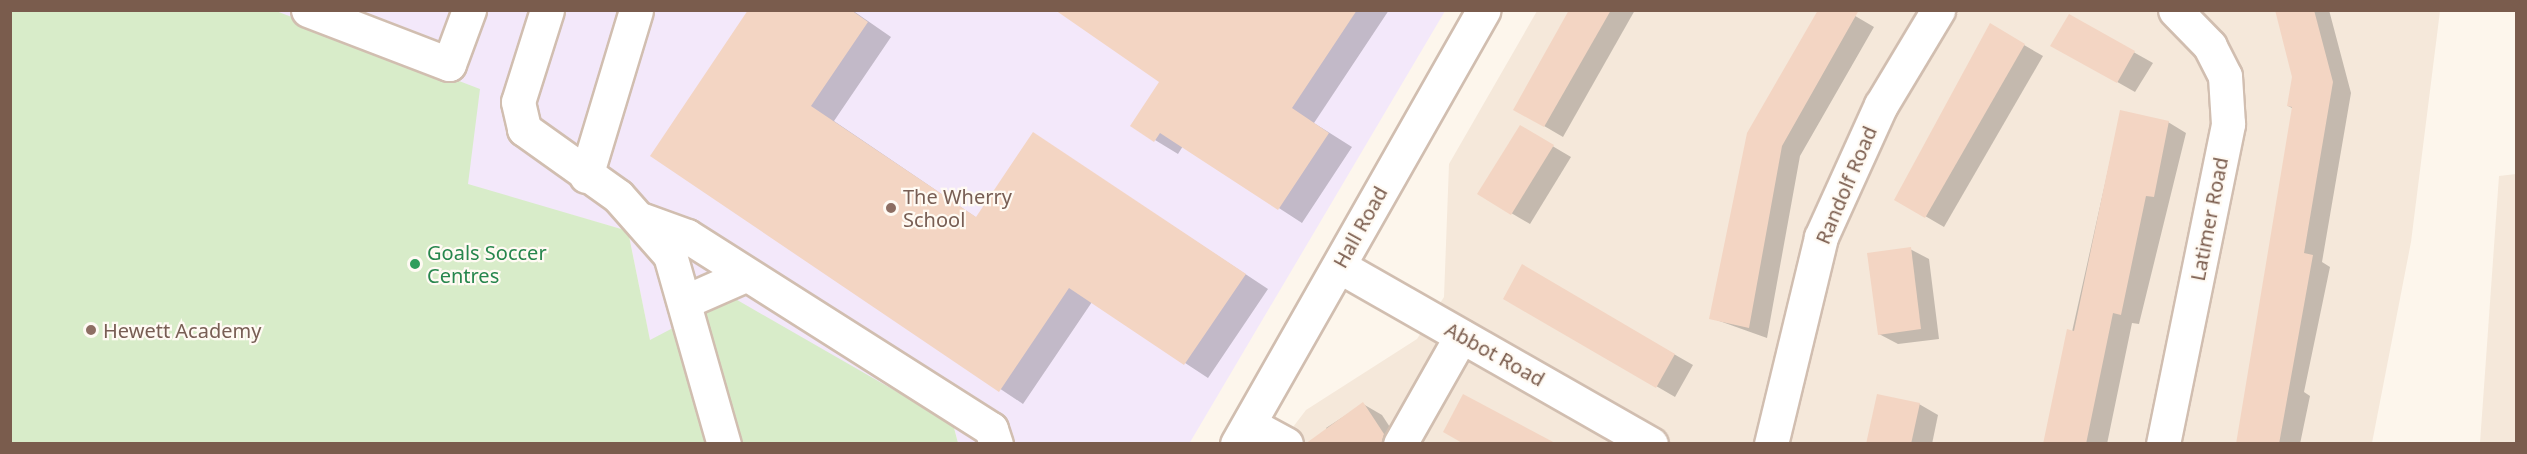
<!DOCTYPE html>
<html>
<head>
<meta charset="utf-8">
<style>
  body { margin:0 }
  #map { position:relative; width:2527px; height:454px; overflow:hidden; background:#fdf6ec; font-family:"Noto Sans",sans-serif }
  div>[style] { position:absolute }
  .residential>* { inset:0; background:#f5e8da }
  .education>* { inset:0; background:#f3e8fa }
  .green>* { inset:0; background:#d8ecc9 }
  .shadow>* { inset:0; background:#0003 }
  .building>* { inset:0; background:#f3d5c3 }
  .roads { filter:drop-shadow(2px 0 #d1beb0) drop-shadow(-2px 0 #d1beb0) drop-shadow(0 2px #d1beb0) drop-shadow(0 -2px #d1beb0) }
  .minor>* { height:33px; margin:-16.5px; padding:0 16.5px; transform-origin:16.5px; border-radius:16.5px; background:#fff }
  .dots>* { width:16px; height:16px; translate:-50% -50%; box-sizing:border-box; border:3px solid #fffaf3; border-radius:50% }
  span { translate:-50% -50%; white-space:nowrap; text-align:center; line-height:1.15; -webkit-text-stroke:4.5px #fffaf3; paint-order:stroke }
  .street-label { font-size:20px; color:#7a5c4d }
  .education-label { font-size:20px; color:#785e54 }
  .left { translate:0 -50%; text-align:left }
  .leisure-label { font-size:20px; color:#27864d }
  .frame { position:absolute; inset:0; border:12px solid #7a5c4d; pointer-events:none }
</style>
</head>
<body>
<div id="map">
  <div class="residential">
    <i style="clip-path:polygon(1537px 11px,2440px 11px,2411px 242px,2372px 443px,1280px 444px,1306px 410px,1417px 339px,1444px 297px,1449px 164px)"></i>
    <i style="clip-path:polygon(2516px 174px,2516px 443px,2480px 443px,2499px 176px)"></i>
  </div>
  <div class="education">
    <i style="clip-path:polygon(10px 11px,1445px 11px,1189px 444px,958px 443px,953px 424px,650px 341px,628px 231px,467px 185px,471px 155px,11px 443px)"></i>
  </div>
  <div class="green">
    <i style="clip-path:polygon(10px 11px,276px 11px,480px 89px,468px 184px,628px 231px,650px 340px,732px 297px,953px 424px,958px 443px,11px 443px)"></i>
  </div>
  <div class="shadow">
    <i style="clip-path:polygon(852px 10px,891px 37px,834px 121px,977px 218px,1034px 134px,1268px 289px,1208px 378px,1092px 302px,1023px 404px,652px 156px)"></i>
    <i style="clip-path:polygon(1184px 10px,1389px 10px,1314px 123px,1352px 147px,1302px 223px,1183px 146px,1178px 154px,1155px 140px,1161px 82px)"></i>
    <i style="clip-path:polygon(1572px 10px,1635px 10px,1563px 137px,1515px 109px)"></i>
    <i style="clip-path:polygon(1820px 10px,1845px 10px,1874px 27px,1800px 156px,1767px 338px,1711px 318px)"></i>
    <i style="clip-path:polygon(2276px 10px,2329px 10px,2351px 93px,2322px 262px,2330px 267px,2304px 392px,2310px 396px,2300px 444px,2238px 444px,2294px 109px,2288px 106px,2293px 77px)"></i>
    <i style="clip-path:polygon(2069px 16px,2153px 63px,2135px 92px,2052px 45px)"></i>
    <i style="clip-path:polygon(1991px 26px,2043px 56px,1944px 227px,1896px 199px)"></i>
    <i style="clip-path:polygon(2121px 112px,2168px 122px,2186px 133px,2139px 324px,2132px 323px,2107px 444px,2047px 444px)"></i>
    <i style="clip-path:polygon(1520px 127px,1571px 157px,1530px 224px,1479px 194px)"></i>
    <i style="clip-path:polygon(1910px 249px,1929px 259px,1939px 339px,1898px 344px,1879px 334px)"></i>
    <i style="clip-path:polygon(1522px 267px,1693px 365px,1675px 397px,1505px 298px)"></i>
    <i style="clip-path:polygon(1363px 404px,1382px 415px,1401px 444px,1337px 444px,1326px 428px)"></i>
    <i style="clip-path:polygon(1919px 404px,1938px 415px,1932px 444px,1868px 444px)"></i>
  </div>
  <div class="building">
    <i style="clip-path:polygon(748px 10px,851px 10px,868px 22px,811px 106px,976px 217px,1033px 132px,1246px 274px,1184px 365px,1069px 288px,999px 392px,650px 156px)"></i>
    <i style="clip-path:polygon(1055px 10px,1357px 10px,1292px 108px,1329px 133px,1278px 210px,1160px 133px,1154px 142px,1130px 126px,1159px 82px)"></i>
    <i style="clip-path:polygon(1569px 10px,1611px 10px,1544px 127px,1513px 110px)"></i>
    <i style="clip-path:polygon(1818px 10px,1859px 10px,1782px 146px,1749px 328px,1709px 319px,1747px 133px)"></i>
    <i style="clip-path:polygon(2275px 10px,2314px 10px,2333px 82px,2304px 253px,2313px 255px,2279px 444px,2236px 444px,2292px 107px,2287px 106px,2292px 77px)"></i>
    <i style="clip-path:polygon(2069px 14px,2135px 51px,2117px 83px,2050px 46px)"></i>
    <i style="clip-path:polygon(1990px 23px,2025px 44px,1925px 218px,1894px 200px)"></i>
    <i style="clip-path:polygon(2120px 110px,2169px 121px,2154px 197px,2146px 196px,2121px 315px,2113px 313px,2086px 444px,2043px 444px,2067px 329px,2074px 331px)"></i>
    <i style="clip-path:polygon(1520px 125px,1554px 145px,1511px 215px,1477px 194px)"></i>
    <i style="clip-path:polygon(1911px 247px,1921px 329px,1878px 335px,1867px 253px)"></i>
    <i style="clip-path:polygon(1522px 264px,1675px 354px,1656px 388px,1503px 299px)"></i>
    <i style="clip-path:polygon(1463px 394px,1557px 444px,1464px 444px,1443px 432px)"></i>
    <i style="clip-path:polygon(1877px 394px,1920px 403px,1911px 444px,1866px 444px)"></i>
    <i style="clip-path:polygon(1363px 402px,1384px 434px,1381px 444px,1305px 444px)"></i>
  </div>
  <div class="roads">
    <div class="minor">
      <i style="left:308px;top:10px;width:151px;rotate:21deg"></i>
      <i style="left:449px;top:64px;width:58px;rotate:-69.7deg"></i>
      <i style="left:547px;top:10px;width:96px;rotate:107.5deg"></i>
      <i style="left:518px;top:102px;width:28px;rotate:77deg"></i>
      <i style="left:524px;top:129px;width:115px;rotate:35.5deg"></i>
      <i style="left:618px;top:196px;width:79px;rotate:48.6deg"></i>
      <i style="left:670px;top:255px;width:197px;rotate:74.1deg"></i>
      <i style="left:586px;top:176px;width:173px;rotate:-73.2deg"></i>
      <i style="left:643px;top:220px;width:47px;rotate:20deg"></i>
      <i style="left:687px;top:236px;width:360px;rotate:32.4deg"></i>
      <i style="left:991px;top:429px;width:16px;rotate:72deg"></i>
      <i style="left:1339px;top:266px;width:359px;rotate:29.7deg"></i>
      <i style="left:684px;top:302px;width:64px;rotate:-23.8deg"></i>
      <i style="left:1249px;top:424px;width:42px;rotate:28.4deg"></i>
      <i style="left:1237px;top:444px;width:499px;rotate:-60.4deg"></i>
      <i style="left:1400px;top:444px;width:124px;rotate:-60.5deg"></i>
      <i style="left:1771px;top:444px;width:213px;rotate:-76.4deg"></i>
      <i style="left:1821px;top:237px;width:145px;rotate:-65.6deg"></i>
      <i style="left:1881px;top:105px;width:111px;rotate:-59deg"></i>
      <i style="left:2163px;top:444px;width:327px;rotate:-78.5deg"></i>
      <i style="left:2228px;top:124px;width:48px;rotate:-93.6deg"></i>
      <i style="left:2225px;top:76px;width:34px;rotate:-117deg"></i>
      <i style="left:2210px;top:46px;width:50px;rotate:-134.2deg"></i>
    </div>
  </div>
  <div class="dots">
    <i style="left:891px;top:208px;background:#8d6e63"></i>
    <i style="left:415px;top:264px;background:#2e9e5b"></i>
    <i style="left:91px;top:330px;background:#8d6e63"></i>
  </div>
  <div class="street-label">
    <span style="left:1846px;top:185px;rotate:-67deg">Randolf Road</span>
    <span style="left:2209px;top:219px;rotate:-79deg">Latimer Road</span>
    <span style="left:1360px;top:227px;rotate:-61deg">Hall Road</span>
    <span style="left:1495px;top:354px;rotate:29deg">Abbot Road</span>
  </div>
  <div class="education-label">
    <span class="left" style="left:903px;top:208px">The Wherry<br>School</span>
    <span class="left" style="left:103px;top:330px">Hewett Academy</span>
  </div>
  <div class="leisure-label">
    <span class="left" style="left:427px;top:264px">Goals Soccer<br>Centres</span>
  </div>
  <div class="frame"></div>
</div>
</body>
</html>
